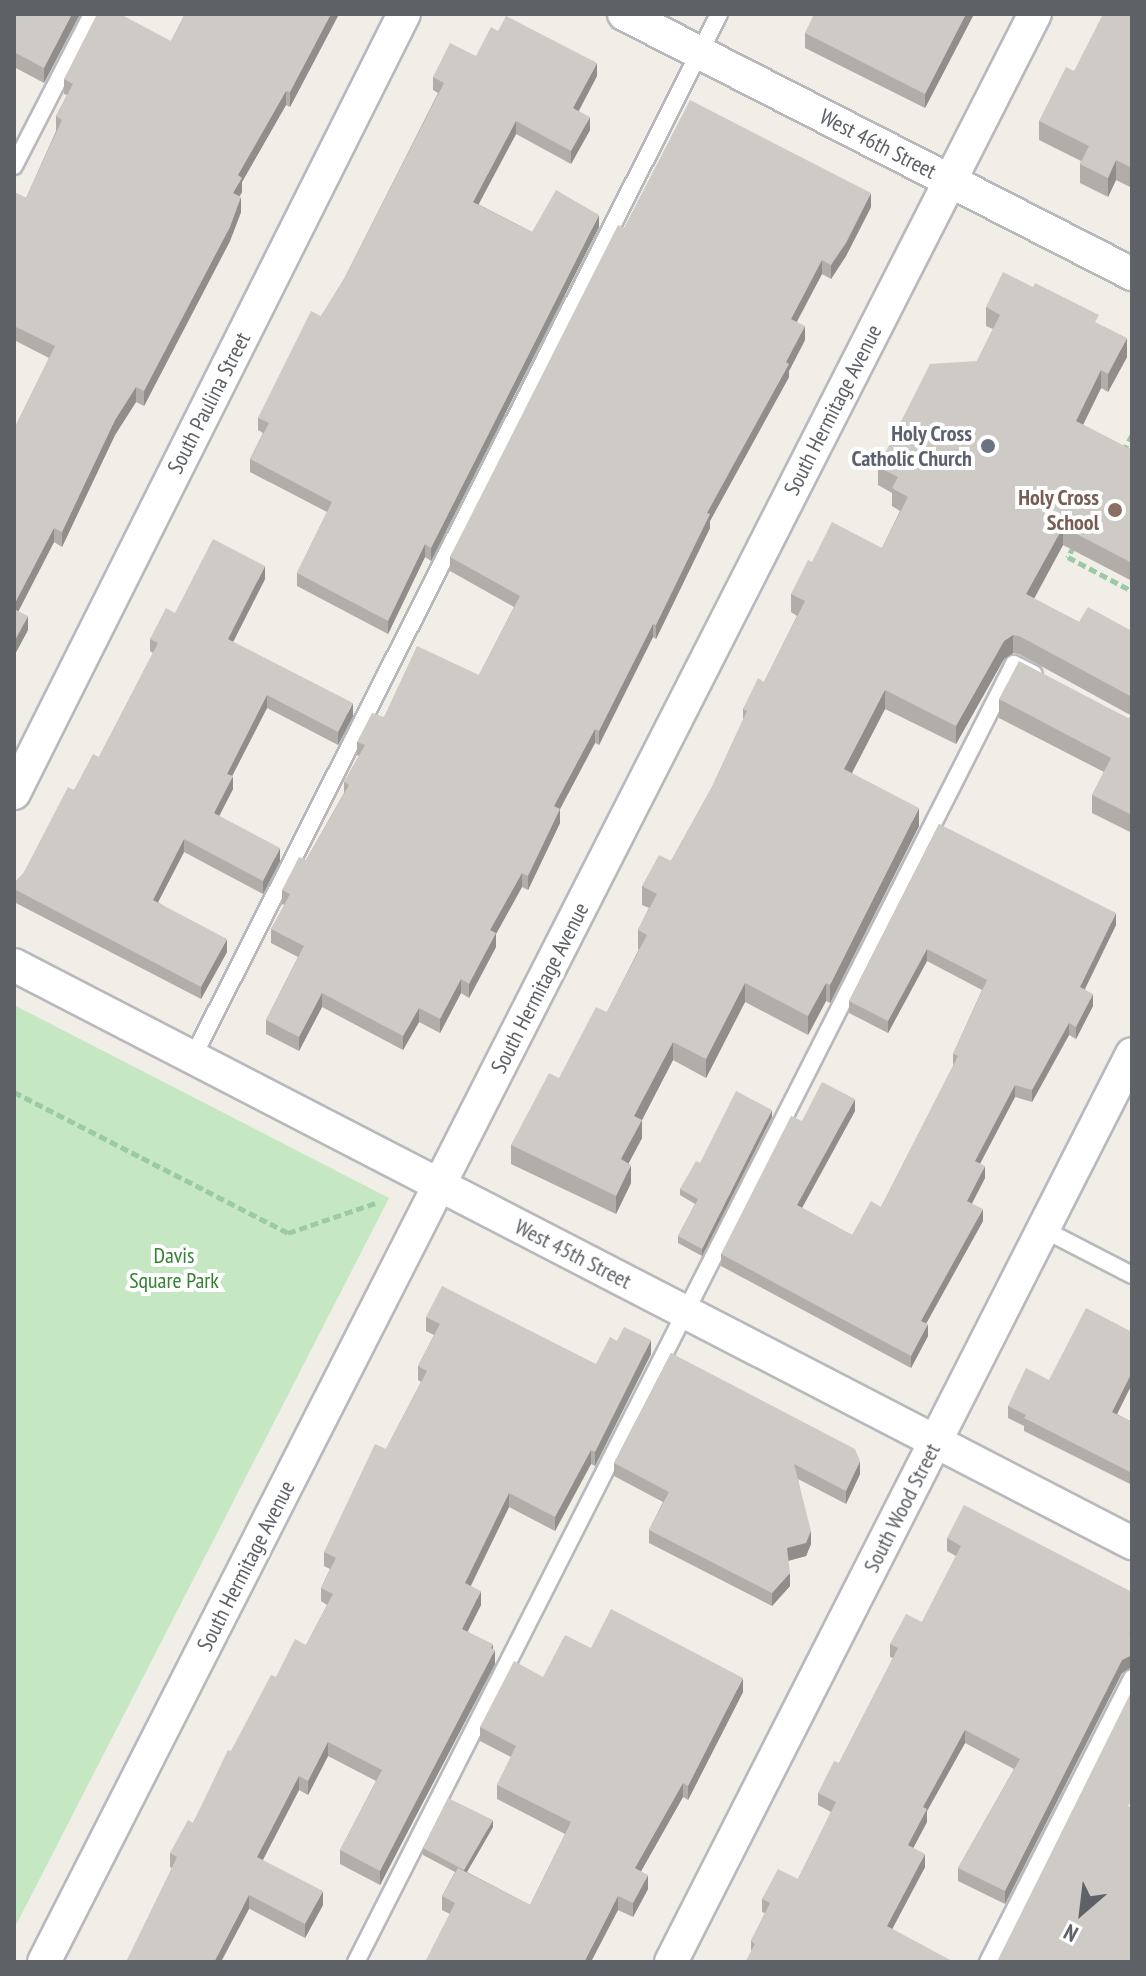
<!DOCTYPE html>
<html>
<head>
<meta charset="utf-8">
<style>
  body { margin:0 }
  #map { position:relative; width:1146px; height:1976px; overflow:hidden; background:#f0eee6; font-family:"PT Sans Narrow",sans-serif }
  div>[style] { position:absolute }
  .green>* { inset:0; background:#c5e8c2 }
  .path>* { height:5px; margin-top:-2.5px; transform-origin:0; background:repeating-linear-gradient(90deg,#9bcaa5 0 8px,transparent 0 12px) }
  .roads { filter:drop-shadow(2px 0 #b7b9bd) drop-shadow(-2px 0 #b7b9bd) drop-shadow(0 2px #b7b9bd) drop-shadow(0 -2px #b7b9bd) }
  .service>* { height:16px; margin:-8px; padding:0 8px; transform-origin:8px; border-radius:8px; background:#fff }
  .minor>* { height:32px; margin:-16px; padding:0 16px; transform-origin:16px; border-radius:16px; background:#fff }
  .wall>* { inset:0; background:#b1aea9 }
  .shaded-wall>* { inset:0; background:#908d8a }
  .building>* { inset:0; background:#cecac5 }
  .dots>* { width:22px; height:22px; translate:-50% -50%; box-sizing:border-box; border:4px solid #fff; border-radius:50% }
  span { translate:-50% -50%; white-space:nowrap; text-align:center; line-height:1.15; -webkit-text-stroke:8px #fff; paint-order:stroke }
  .street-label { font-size:22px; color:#5e6267 }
  .worship-label { font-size:22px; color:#5b616d; font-weight:700 }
  .right { translate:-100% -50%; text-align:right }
  .education-label { font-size:22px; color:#785e54; font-weight:700 }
  .park-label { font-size:22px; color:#328231 }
  .frame { position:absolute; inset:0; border:16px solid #5e6267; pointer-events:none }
  .north { position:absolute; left:1042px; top:1872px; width:80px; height:80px; -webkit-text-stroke:6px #fff; paint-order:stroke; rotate:208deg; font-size:22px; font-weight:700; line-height:32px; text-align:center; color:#5e6267 }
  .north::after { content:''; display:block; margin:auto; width:28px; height:36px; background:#5e6267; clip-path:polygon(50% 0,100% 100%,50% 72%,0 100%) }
</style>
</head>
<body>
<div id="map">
  <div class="green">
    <i style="clip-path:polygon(14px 1005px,389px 1198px,14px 1929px)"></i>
  </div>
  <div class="path">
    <i style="left:1123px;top:452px;width:19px;rotate:-62deg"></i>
    <i style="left:1074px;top:546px;width:13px;rotate:119deg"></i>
    <i style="left:1068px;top:557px;width:72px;rotate:28deg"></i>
    <i style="left:14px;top:1092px;width:308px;rotate:27.2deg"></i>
    <i style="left:288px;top:1233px;width:95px;rotate:-19deg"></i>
  </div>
  <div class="roads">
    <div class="service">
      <i style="left:14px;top:166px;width:171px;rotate:-62.8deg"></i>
      <i style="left:193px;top:1057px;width:1168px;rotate:-63.24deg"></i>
      <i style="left:1043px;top:1229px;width:100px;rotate:27.3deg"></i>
      <i style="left:356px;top:1962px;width:1455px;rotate:-63.12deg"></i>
      <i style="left:1014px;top:664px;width:22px;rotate:27deg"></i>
      <i style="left:988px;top:1962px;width:318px;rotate:-63.1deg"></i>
    </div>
    <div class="minor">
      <i style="left:624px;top:14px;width:571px;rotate:27.1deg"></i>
      <i style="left:14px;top:793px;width:871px;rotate:-63.41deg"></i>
      <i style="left:14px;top:965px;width:1259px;rotate:27.34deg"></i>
      <i style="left:44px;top:1962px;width:2186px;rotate:-63.04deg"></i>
      <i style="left:671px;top:1962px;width:1018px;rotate:-63.08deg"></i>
    </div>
  </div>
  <div class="wall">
    <i style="clip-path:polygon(14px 14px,80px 14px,44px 83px,14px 67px)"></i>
    <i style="clip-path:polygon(185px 14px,339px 14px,290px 107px,286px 105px,242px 182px,242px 192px,239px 197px,241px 212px,230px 241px,144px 406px,136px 402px,115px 435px,62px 547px,54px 542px,18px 611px,28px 630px,14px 656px,16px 425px,49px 358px,14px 340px,14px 192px,26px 198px,56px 131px,56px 116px,67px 95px,64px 94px,64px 79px,171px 41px)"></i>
    <i style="clip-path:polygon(974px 14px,925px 108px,805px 48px,805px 33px)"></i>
    <i style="clip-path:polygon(1132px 14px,1132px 188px,1116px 180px,1108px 197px,1080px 183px,1080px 164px,1081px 161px,1039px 140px,1039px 121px,1074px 71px)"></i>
    <i style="clip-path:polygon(498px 31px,597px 76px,579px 111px,590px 130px,571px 164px,516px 134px,478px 204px,532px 232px,599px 227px,431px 561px,425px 557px,388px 634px,297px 586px,297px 573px,327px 512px,250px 472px,250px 459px,263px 433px,258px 430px,258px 418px,344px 279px,438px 93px,433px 90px,433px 77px,476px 56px)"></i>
    <i style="clip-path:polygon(871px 207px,846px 256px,831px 279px,822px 274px,797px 322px,805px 340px,789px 371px,789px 377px,710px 521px,710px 528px,656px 639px,653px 637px,599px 745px,595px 743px,560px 809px,560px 823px,528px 890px,522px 887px,496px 934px,496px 947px,469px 998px,461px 993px,440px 1033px,419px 1022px,403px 1050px,322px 1007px,299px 1051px,266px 1034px,266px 1020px,298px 957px,271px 943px,271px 929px,285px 905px,282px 904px,282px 890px,306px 860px,344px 793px,344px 782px,359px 756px,357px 755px,357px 742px,384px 717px,479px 675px,514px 607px,450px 571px,450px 557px,624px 228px)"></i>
    <i style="clip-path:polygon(986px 307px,1099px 324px,1127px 357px,1108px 392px,1101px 388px,1083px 425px,1132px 450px,1132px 581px,1063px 545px,1034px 599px,1079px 622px,1130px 630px,1132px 626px,1132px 716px,1019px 654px,1013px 653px,1004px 659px,956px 744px,885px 709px,852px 773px,919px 826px,830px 1003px,826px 1001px,808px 1035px,745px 1002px,706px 1078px,673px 1060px,642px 1120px,642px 1138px,628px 1163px,631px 1183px,616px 1214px,511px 1164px,511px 1145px,607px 1012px,639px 949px,638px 949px,638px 930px,649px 908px,642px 905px,642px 886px,671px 861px,712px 787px,743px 720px,743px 709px,764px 682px,797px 616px,791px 612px,791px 594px,812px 562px,882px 548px,900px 511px,892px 506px,892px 493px,878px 485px,878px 467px,977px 361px,993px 329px,986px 326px)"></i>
    <i style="clip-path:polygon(265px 579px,233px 642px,353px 716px,338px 745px,267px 708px,232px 776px,233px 789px,219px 816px,280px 861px,263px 894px,184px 852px,158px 902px,227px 952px,201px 999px,14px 902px,14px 883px,23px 874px,74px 790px,99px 757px,153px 653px,150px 651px,150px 639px,175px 613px)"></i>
    <i style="clip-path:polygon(999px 699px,1128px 718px,1132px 717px,1132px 833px,1092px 813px,1092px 795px,1104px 772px,999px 718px)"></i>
    <i style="clip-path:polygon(939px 824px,1116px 925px,1085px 989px,1093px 1006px,1076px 1039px,1069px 1035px,1032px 1102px,1015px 1097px,980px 1164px,985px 1178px,972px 1203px,983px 1221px,926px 1323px,928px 1336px,911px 1368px,721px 1266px,721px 1254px,802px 1121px,855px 1111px,802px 1208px,852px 1235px,881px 1207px,953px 1066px,953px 1054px,982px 990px,927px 961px,888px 1033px,849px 1013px,849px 1001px)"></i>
    <i style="clip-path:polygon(772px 1117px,702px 1256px,678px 1243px,678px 1236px,695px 1204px,680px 1195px,680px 1189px,700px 1163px)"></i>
    <i style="clip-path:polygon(426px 1317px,596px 1364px,617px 1341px,651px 1354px,595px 1466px,591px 1464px,555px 1531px,509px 1507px,471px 1586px,481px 1605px,467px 1631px,493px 1649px,495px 1664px,380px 1885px,340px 1864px,340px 1850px,376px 1781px,328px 1756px,308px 1795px,299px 1790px,263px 1860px,323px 1905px,305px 1938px,170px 1867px,170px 1853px,193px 1823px,231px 1751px,276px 1677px,306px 1645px,327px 1605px,321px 1601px,321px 1588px,330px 1569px,324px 1566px,324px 1552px,386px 1449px,421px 1382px,418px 1380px,418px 1366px,434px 1335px,426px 1331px)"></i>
    <i style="clip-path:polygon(1132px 1332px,1132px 1384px,1117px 1414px,1132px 1422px,1132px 1485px,1024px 1431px,1024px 1426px,1008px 1418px,1008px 1406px,1049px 1380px)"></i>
    <i style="clip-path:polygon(671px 1353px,860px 1474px,846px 1504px,798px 1479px,811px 1544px,806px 1556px,788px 1561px,790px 1586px,772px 1606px,649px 1543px,649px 1530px,663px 1502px,614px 1476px,614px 1463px)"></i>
    <i style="clip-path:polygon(947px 1538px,1132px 1592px,1132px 1667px,1122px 1673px,1005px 1904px,958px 1881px,958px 1868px,1014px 1769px,965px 1743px,927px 1811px,927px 1822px,913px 1848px,925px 1867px,892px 1929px,751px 1952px,751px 1941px,765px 1913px,762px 1912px,762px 1899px,798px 1879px,831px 1812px,818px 1805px,818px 1793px,839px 1763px,893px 1658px,890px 1657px,890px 1644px,922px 1622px,956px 1556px,947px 1551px)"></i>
    <i style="clip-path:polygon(591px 1648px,743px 1692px,688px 1800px,683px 1797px,641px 1871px,648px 1889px,633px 1917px,618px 1910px,450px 1914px,442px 1910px,442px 1896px,455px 1872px,423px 1855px,423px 1848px,493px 1827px,467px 1872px,530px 1905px,565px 1834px,497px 1799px,497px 1785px,511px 1757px,480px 1741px,480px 1727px,543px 1677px)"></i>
  </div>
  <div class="shaded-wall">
    <i style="clip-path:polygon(72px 14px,80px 14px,44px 83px,44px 68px)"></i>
    <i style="clip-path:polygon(331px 14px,339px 14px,290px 107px,290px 92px)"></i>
    <i style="clip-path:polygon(966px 14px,974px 14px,925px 108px,925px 94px)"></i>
    <i style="clip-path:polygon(597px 63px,597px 76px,573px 121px,573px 108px)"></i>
    <i style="clip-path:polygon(286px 91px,286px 105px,242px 182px,242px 192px,233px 208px,233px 193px,238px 175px)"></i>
    <i style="clip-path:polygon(590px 117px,590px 130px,571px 164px,571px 151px)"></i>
    <i style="clip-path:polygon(516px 121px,516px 134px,473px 215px,473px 202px)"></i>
    <i style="clip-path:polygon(1116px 160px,1116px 180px,1108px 197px,1108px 178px)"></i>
    <i style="clip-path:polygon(871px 193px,871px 207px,846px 256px,831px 279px,831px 265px)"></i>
    <i style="clip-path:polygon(241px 197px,241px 212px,230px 241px,144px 406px,144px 391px)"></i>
    <i style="clip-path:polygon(599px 215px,599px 227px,431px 561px,431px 548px)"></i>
    <i style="clip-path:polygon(822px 260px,822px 274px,791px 332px,791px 319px)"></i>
    <i style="clip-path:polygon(805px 326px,805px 340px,789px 371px,789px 377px,710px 521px,710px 528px,656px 639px,656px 625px,707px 513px)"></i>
    <i style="clip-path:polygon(1127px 338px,1127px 357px,1108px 392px,1108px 374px)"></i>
    <i style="clip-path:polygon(1101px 370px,1101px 388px,1076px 439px,1076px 421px)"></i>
    <i style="clip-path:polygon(136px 387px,136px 402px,115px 435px,62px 547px,62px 532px,115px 420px)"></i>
    <i style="clip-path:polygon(1063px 527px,1063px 545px,1026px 613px,1026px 594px)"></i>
    <i style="clip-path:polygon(54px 528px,54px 542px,14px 620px,14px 605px)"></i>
    <i style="clip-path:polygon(425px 544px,425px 557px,388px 634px,388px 621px)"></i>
    <i style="clip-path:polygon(265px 566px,265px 579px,228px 652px,228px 639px)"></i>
    <i style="clip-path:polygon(28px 616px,28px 630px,14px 656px,14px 642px)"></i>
    <i style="clip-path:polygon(653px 624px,653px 637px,599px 745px,599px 731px)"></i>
    <i style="clip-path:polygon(1013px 635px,1013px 653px,1004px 659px,956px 744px,956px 726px,1004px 641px)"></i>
    <i style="clip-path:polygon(885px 690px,885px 709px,844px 788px,844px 769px)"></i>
    <i style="clip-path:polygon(267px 695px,267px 708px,227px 786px,227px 774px)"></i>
    <i style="clip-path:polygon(353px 703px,353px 716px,338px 745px,338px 732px)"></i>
    <i style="clip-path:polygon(595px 729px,595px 743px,560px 809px,560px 823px,528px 890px,528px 876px,554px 806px)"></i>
    <i style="clip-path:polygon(233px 776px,233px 789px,214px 826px,214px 813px)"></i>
    <i style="clip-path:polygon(919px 808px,919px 826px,830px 1003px,830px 985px)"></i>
    <i style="clip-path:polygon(184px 839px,184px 852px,153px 912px,153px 900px)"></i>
    <i style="clip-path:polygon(280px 848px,280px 861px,263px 894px,263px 881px)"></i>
    <i style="clip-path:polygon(522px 873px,522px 887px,496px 934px,496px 947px,469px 998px,469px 984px,490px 930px)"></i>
    <i style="clip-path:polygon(1116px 913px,1116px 925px,1080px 999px,1080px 987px)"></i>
    <i style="clip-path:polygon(227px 939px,227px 952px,201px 999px,201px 987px)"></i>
    <i style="clip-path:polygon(927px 949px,927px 961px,888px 1033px,888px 1021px)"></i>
    <i style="clip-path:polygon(461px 979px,461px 993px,440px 1033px,440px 1019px)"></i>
    <i style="clip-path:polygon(745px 983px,745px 1002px,706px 1078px,706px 1059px)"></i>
    <i style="clip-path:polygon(826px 983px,826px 1001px,808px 1035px,808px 1016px)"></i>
    <i style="clip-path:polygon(322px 993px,322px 1007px,299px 1051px,299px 1037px)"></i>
    <i style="clip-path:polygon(1093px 994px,1093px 1006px,1076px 1039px,1076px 1027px)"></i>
    <i style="clip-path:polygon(419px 1008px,419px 1022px,403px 1050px,403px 1036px)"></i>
    <i style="clip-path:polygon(1069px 1023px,1069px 1035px,1032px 1102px,1032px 1090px)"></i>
    <i style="clip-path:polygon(673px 1042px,673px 1060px,642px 1120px,642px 1138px,621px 1178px,621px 1159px,634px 1116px)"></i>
    <i style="clip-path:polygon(1015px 1085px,1015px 1097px,975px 1173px,975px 1161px)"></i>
    <i style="clip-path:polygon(855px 1099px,855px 1111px,797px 1217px,797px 1205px)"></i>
    <i style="clip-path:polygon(772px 1110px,772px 1117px,702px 1256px,702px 1249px)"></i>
    <i style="clip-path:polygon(631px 1165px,631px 1183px,616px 1214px,616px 1196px)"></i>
    <i style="clip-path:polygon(985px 1166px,985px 1178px,967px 1213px,967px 1201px)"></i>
    <i style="clip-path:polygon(983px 1209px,983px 1221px,921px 1333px,921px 1321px)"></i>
    <i style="clip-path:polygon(928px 1324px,928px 1336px,911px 1368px,911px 1356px)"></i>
    <i style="clip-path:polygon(651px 1340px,651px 1354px,595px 1466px,595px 1452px)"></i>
    <i style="clip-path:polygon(1132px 1372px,1132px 1384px,1112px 1424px,1112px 1412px)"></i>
    <i style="clip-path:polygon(591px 1450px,591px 1464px,555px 1531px,555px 1517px)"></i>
    <i style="clip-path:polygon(860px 1461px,860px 1474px,846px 1504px,846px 1491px)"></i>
    <i style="clip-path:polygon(509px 1493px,509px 1507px,465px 1597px,465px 1583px)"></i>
    <i style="clip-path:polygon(811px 1531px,811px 1544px,806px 1556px,787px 1561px,787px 1548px)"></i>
    <i style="clip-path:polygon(790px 1573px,790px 1586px,772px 1606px,772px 1593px)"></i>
    <i style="clip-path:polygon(481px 1591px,481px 1605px,462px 1643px,462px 1629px)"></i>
    <i style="clip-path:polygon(493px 1644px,493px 1654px,495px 1650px,495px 1664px,380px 1885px,380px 1871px)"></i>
    <i style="clip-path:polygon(1131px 1655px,1131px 1667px,1122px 1673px,1005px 1904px,1005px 1891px,1122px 1660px)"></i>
    <i style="clip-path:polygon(743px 1678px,743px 1692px,688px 1800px,688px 1786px)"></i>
    <i style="clip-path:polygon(965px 1730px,965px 1743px,927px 1811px,927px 1822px,908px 1858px,908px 1845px,923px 1807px)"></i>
    <i style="clip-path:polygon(328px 1742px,328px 1756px,308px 1795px,308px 1781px)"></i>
    <i style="clip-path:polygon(299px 1776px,299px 1790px,257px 1871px,257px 1857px)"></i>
    <i style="clip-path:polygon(683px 1783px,683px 1797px,635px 1882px,635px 1868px)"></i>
    <i style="clip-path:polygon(493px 1820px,493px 1827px,464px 1877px,464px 1870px)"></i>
    <i style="clip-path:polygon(925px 1854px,925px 1867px,887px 1939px,887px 1926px)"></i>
    <i style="clip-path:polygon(648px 1875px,648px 1889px,633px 1917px,633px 1903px)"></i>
    <i style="clip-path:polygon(323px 1891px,323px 1905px,305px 1938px,305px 1924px)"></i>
    <i style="clip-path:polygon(249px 1895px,249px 1909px,221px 1962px,214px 1962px)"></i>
    <i style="clip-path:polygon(618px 1896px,618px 1910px,591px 1962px,584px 1962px)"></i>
  </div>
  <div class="building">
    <i style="clip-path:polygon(14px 14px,72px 14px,44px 68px,14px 52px)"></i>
    <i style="clip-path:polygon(97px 14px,120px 14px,171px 41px,185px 14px,331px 14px,290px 92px,286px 91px,238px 175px,242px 178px,233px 193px,241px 197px,230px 227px,144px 391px,136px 387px,115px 420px,62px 532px,54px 528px,14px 605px,14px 424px,16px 425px,55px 346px,14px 326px,14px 192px,26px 198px,62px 120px,56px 116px,73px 84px,64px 79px)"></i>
    <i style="clip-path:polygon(814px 14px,966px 14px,925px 94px,805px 33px)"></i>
    <i style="clip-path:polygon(1103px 14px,1132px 14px,1132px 168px,1116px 160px,1108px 178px,1080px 164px,1089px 146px,1039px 121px,1066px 67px,1074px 71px)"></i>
    <i style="clip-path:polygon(506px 16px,597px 63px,573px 108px,590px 117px,571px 151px,516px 121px,473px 202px,532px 232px,556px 190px,599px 215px,431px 548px,425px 544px,388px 621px,297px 573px,332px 502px,250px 459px,269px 423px,258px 418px,311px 311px,321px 316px,344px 279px,444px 83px,433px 77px,450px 43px,476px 56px,491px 27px,498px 31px)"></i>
    <i style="clip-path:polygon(690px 100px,871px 193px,846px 243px,831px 265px,822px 260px,791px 319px,805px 326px,786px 362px,789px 364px,707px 513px,710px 514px,656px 625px,653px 624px,599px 731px,595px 729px,554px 806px,560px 809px,528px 876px,522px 873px,490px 930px,496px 933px,469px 984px,461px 979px,440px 1019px,419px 1008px,403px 1036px,322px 993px,299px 1037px,266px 1020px,304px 946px,271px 929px,290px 894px,282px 890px,299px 857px,306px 860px,349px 785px,344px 782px,365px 745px,357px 742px,372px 713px,384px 717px,417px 646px,479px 675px,520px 596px,450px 557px,618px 225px,624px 228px)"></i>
    <i style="clip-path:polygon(1003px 272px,1033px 287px,1035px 283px,1099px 315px,1095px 322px,1127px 338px,1108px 374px,1101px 370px,1076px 421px,1132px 450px,1132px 563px,1063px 527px,1026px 594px,1079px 622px,1088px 607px,1130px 630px,1132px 626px,1132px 697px,1019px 636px,1013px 635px,1004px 641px,956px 726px,885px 690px,844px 769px,919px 808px,830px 985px,826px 983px,808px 1016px,745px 983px,706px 1059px,673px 1042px,634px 1116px,642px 1120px,621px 1159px,631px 1165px,616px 1196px,511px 1145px,549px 1073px,559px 1078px,596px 1007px,607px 1012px,647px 935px,638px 930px,657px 894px,642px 886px,659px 855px,671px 861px,712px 787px,747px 711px,743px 709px,758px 678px,764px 682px,805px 601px,791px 594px,808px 560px,812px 562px,832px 522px,882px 548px,908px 497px,892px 488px,898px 477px,878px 467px,930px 364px,977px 361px,1000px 315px,986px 307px)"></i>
    <i style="clip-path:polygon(213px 539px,265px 566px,228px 639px,353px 703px,338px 732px,267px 695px,227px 774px,233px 776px,214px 813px,280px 848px,263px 881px,184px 839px,153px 900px,227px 939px,201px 987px,14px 889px,14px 883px,23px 874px,68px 787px,74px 790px,93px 754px,99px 757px,158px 643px,150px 639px,166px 608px,175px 613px)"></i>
    <i style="clip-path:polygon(14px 609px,28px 616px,14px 642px)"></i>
    <i style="clip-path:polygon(1019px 661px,1128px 718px,1132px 717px,1132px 815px,1092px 795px,1111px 758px,999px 699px)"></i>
    <i style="clip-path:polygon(939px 824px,1116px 913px,1080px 987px,1093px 994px,1076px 1027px,1069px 1023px,1032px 1090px,1015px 1085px,975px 1161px,985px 1166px,967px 1201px,983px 1209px,921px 1321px,928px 1324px,911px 1356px,721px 1254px,791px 1116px,802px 1121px,822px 1082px,855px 1099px,797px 1205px,852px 1235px,871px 1201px,881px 1207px,958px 1056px,953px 1054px,987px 980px,927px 949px,888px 1021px,849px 1001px)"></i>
    <i style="clip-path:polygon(736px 1091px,772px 1110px,702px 1249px,678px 1236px,698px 1199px,680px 1189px,696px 1161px,700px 1163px)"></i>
    <i style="clip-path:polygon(442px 1286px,596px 1364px,610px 1337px,617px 1341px,624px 1327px,651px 1340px,595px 1452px,591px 1450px,555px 1517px,509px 1493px,465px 1583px,481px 1591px,462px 1629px,493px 1644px,491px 1648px,495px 1650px,380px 1871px,340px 1850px,382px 1770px,328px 1742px,308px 1781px,299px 1776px,257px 1857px,323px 1891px,305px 1924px,249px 1895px,214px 1962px,126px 1962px,177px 1857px,170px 1853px,188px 1820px,193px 1823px,228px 1750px,231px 1751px,271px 1675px,276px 1677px,295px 1639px,306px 1645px,333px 1594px,321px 1588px,336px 1558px,324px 1552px,375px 1444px,386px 1449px,427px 1371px,418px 1366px,440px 1324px,426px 1317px)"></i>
    <i style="clip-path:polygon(1086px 1308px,1132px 1332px,1132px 1372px,1112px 1412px,1132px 1422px,1132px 1473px,1024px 1418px,1026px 1415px,1008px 1406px,1026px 1368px,1049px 1380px)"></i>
    <i style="clip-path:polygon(671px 1353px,855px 1449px,860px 1461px,846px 1491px,794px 1464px,811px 1531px,806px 1543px,787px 1548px,790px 1573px,772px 1593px,649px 1530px,669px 1492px,614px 1463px)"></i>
    <i style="clip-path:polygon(964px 1505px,1132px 1592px,1132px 1629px,1129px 1634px,1132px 1636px,1132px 1655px,1122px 1660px,1005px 1891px,958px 1868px,1020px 1759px,965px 1730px,923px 1807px,927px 1809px,908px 1845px,925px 1854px,887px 1926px,954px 1962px,745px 1962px,755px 1944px,751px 1941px,770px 1903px,762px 1899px,778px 1869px,798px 1879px,836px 1802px,818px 1793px,834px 1761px,839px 1763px,898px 1648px,890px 1644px,906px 1614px,922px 1622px,961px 1546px,947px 1538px)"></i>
    <i style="clip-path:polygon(611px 1609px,743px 1678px,688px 1786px,683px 1783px,635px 1868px,648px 1875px,633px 1903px,618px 1896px,584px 1962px,425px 1962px,455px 1903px,442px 1896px,458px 1868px,530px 1905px,571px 1822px,497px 1785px,516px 1746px,480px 1727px,514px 1661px,543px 1677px,565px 1635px,591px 1648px)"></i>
    <i style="clip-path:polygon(1132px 1690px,1132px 1799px,1128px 1806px,1132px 1808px,1132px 1817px,1130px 1821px,1132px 1822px,1132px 1962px,997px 1962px)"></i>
    <i style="clip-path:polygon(448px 1798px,493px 1820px,464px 1870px,423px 1848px)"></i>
  </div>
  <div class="dots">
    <i style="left:988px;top:446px;background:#6b7280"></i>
    <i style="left:1115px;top:510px;background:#8d6e63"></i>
  </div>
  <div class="street-label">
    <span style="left:878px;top:144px;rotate:27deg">West 46th Street</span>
    <span style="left:209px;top:403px;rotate:-63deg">South Paulina Street</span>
    <span style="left:833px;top:410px;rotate:-63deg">South Hermitage Avenue</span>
    <span style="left:540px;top:988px;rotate:-63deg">South Hermitage Avenue</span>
    <span style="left:573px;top:1254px;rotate:27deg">West 45th Street</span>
    <span style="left:902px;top:1508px;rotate:-63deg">South Wood Street</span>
    <span style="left:246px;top:1566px;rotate:-63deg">South Hermitage Avenue</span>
  </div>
  <div class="worship-label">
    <span class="right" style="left:972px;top:446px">Holy Cross<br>Catholic Church</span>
  </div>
  <div class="education-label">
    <span class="right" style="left:1099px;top:510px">Holy Cross<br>School</span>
  </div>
  <div class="park-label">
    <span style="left:174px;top:1268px">Davis<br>Square Park</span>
  </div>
  <div class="frame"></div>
  <div class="north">N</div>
</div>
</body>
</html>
